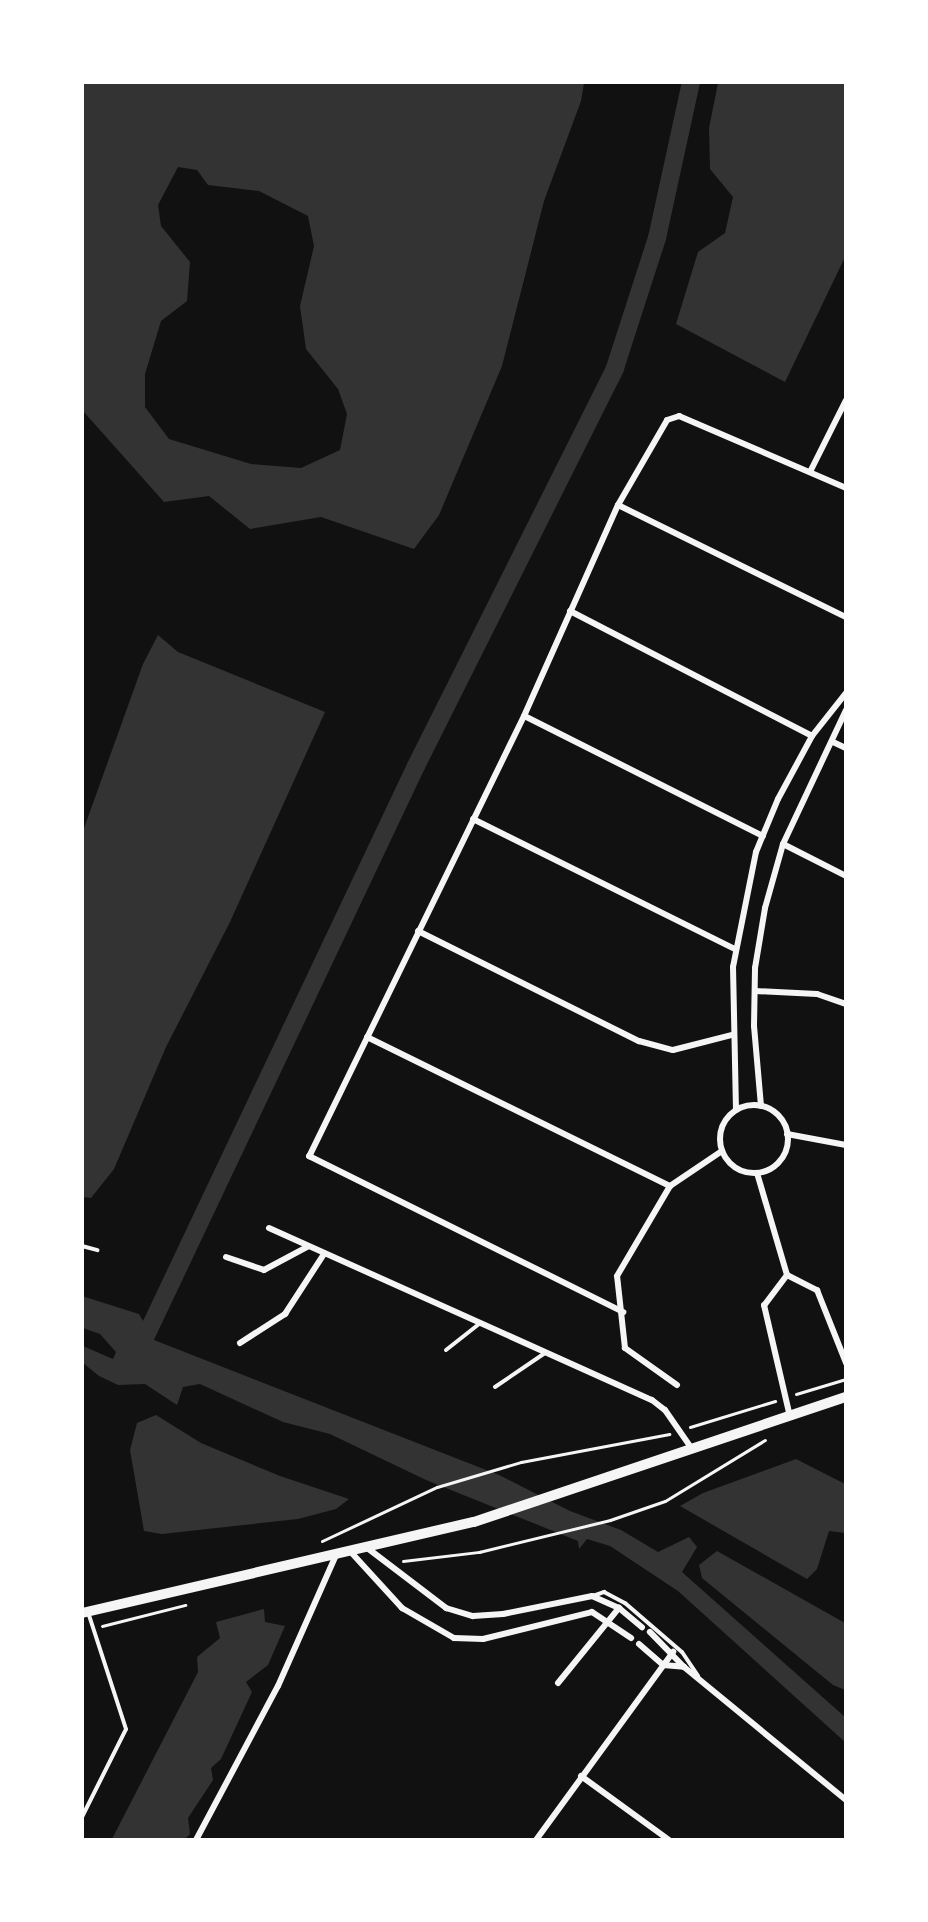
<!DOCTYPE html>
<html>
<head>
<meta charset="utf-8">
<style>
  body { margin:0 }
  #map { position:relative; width:928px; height:1922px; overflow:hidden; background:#111; font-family:"DejaVu Sans",sans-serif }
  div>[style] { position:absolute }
  .water>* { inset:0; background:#333 }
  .canal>* { height:18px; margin:-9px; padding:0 9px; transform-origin:9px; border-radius:9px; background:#333 }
  .path>* { height:3px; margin:-1.5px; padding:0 1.5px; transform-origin:1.5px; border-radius:1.5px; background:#f5f5f5 }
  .service>* { height:4px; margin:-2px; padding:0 2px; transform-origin:2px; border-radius:2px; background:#f5f5f5 }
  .minor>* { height:6px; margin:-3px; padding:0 3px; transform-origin:3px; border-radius:3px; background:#f5f5f5 }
  .minor>.ring { margin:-3px; padding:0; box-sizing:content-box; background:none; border:6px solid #f5f5f5; border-radius:50% }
  .secondary>* { height:10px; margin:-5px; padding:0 5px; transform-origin:5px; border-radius:5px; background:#f5f5f5 }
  span { translate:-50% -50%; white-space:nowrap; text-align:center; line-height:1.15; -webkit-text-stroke:4.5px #fff; paint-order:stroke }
  .frame { position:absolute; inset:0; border:84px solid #fff; pointer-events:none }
</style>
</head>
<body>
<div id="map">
  <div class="water">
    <i style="clip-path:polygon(evenodd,83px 82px,584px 83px,581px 101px,544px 201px,502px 366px,439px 515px,414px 549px,321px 517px,250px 529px,209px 496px,164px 502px,83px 411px,83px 82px,178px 167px,197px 170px,208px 185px,259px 191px,308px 216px,314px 246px,300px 306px,306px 349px,338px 389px,347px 414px,340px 450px,301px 468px,251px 464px,169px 439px,145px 407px,145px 374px,161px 321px,187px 301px,190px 262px,161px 226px,158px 205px,178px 167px)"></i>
    <i style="clip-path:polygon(718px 83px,845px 83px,845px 257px,785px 382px,676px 324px,698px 252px,725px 233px,733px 197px,710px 169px,709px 128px)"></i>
    <i style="clip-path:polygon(158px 635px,178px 652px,325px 712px,230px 922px,166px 1047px,114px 1169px,91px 1198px,82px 1197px,83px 831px,143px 664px)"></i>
    <i style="clip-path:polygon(82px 1296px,139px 1314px,154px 1340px,499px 1475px,570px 1511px,621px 1530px,658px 1552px,689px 1537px,697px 1547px,682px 1572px,845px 1717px,845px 1742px,678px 1591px,610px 1546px,587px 1539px,579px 1549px,578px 1541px,426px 1480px,330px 1434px,283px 1422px,200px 1384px,183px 1387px,177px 1405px,145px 1384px,118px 1385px,99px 1376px,83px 1363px,83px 1346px,113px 1359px,116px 1352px,100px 1334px,83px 1328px)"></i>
    <i style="clip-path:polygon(156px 1415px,201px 1443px,280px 1476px,349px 1499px,336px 1509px,298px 1519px,162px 1534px,144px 1531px,130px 1450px,137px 1423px)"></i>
    <i style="clip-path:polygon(796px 1459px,845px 1484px,845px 1533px,829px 1531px,817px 1569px,807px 1579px,680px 1506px,703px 1493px)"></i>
    <i style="clip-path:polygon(717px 1551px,845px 1623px,845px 1690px,833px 1685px,702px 1578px,699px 1565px)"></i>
    <i style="clip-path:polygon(264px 1609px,265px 1622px,285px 1626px,268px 1665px,246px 1682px,252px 1692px,221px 1759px,211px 1768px,213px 1780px,188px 1818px,190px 1834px,185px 1839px,112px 1839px,198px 1672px,197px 1657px,220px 1638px,216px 1622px)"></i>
  </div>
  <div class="canal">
    <i style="left:143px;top:1342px;width:637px;rotate:-64.64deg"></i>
    <i style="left:416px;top:766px;width:445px;rotate:-63.4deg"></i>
    <i style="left:615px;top:368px;width:137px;rotate:-72.1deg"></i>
    <i style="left:657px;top:238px;width:160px;rotate:-77.7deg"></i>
  </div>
  <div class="path">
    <i style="left:796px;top:1394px;width:52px;rotate:-16.7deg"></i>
    <i style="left:690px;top:1427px;width:89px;rotate:-17deg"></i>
    <i style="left:322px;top:1541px;width:127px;rotate:-25.2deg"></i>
    <i style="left:437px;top:1487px;width:88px;rotate:-16.6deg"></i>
    <i style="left:521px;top:1462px;width:151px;rotate:-10.7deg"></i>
    <i style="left:403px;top:1561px;width:77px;rotate:-6.8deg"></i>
    <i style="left:479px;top:1552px;width:135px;rotate:-13.7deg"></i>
    <i style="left:610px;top:1520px;width:58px;rotate:-19.1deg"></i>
    <i style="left:665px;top:1501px;width:117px;rotate:-31.4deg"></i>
    <i style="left:102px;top:1626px;width:86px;rotate:-14.2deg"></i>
  </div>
  <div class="service">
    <i style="left:82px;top:1246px;width:16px;rotate:15deg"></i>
    <i style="left:446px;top:1350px;width:42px;rotate:-38.2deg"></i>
    <i style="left:495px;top:1387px;width:60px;rotate:-34.2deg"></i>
    <i style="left:593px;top:1596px;width:12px;rotate:-20deg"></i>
    <i style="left:604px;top:1592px;width:24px;rotate:28deg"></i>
    <i style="left:625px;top:1603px;width:75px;rotate:40.7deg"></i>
    <i style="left:682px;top:1652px;width:29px;rotate:56deg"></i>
    <i style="left:82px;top:1817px;width:98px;rotate:-63.4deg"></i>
    <i style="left:126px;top:1729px;width:123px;rotate:-108deg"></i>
  </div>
  <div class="minor">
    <i style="left:811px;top:470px;width:78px;rotate:-63.4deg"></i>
    <i style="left:618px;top:505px;width:254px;rotate:26.2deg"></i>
    <i style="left:570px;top:611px;width:272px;rotate:27.3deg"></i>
    <i style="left:524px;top:716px;width:490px;rotate:116deg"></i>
    <i style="left:309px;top:1156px;width:351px;rotate:26.4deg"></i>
    <i style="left:833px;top:742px;width:14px;rotate:25deg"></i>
    <i style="left:473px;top:819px;width:292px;rotate:26.4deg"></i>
    <i style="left:763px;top:836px;width:267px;rotate:-153.3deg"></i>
    <i style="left:524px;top:716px;width:231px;rotate:-66deg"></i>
    <i style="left:618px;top:505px;width:98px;rotate:-60deg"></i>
    <i style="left:667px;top:420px;width:13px;rotate:-18deg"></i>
    <i style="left:679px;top:416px;width:182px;rotate:23.3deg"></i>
    <i style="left:783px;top:844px;width:71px;rotate:26.9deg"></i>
    <i style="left:418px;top:931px;width:247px;rotate:26.5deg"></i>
    <i style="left:639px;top:1041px;width:35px;rotate:15deg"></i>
    <i style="left:673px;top:1050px;width:61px;rotate:-14.3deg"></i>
    <i style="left:755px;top:991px;width:62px;rotate:2.8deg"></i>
    <i style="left:817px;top:994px;width:31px;rotate:19deg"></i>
    <i style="left:367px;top:1037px;width:338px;rotate:26.2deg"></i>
    <i class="ring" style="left:720px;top:1105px;width:62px;height:62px"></i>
    <i style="left:761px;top:1106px;width:80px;rotate:-95deg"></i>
    <i style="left:754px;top:1026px;width:58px;rotate:-89deg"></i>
    <i style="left:755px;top:968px;width:61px;rotate:-80.5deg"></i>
    <i style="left:765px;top:908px;width:66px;rotate:-74.3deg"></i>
    <i style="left:783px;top:844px;width:148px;rotate:-64.8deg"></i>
    <i style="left:736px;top:1110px;width:143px;rotate:-91.2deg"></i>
    <i style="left:733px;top:967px;width:117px;rotate:-78.7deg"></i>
    <i style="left:756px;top:852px;width:57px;rotate:-67.5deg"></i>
    <i style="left:778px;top:799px;width:72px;rotate:-61.6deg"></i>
    <i style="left:812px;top:736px;width:55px;rotate:-51.7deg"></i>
    <i style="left:787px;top:1134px;width:60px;rotate:10.6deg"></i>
    <i style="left:757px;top:1173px;width:106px;rotate:73.6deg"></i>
    <i style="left:787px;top:1275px;width:34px;rotate:27deg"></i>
    <i style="left:817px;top:1290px;width:79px;rotate:68.3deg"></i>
    <i style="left:269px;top:1228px;width:420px;rotate:24.2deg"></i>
    <i style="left:652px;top:1400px;width:16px;rotate:38deg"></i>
    <i style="left:665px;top:1410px;width:47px;rotate:55.3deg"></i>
    <i style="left:226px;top:1257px;width:40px;rotate:18.9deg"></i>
    <i style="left:264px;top:1270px;width:49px;rotate:-28.1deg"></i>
    <i style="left:787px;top:1275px;width:38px;rotate:127deg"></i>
    <i style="left:764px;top:1305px;width:115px;rotate:76.9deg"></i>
    <i style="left:240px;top:1343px;width:54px;rotate:-32.8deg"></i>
    <i style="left:285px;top:1314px;width:72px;rotate:-57deg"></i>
    <i style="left:677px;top:1385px;width:64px;rotate:-144.6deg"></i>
    <i style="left:625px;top:1348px;width:72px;rotate:-96.3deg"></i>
    <i style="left:617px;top:1276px;width:104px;rotate:-59.5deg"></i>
    <i style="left:670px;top:1186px;width:63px;rotate:-33.9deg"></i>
    <i style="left:366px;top:1547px;width:101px;rotate:37.3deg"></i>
    <i style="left:446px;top:1608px;width:28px;rotate:17deg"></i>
    <i style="left:473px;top:1616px;width:30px;rotate:-4deg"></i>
    <i style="left:503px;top:1614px;width:91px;rotate:-11.4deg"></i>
    <i style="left:592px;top:1596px;width:30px;rotate:24deg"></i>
    <i style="left:619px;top:1608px;width:30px;rotate:40deg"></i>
    <i style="left:349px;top:1550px;width:79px;rotate:47.6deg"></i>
    <i style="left:402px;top:1608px;width:60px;rotate:30deg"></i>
    <i style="left:454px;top:1638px;width:29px;rotate:2deg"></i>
    <i style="left:483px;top:1639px;width:112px;rotate:-13.9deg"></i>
    <i style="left:592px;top:1612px;width:47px;rotate:33.7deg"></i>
    <i style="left:639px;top:1644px;width:32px;rotate:41deg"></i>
    <i style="left:663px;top:1665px;width:21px;rotate:5deg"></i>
    <i style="left:684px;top:1667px;width:49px;rotate:-134.2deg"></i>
    <i style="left:684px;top:1667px;width:210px;rotate:39.4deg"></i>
    <i style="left:558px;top:1683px;width:97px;rotate:-50.9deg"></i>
    <i style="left:581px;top:1776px;width:109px;rotate:36deg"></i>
    <i style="left:196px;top:1840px;width:174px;rotate:-62deg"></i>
    <i style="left:278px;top:1686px;width:143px;rotate:-66.1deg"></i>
    <i style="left:536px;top:1840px;width:233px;rotate:-53.9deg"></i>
  </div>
  <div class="secondary">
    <i style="left:82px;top:1613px;width:402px;rotate:-13.1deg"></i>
    <i style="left:474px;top:1522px;width:392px;rotate:-18.6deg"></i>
  </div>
  <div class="frame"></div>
</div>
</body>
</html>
